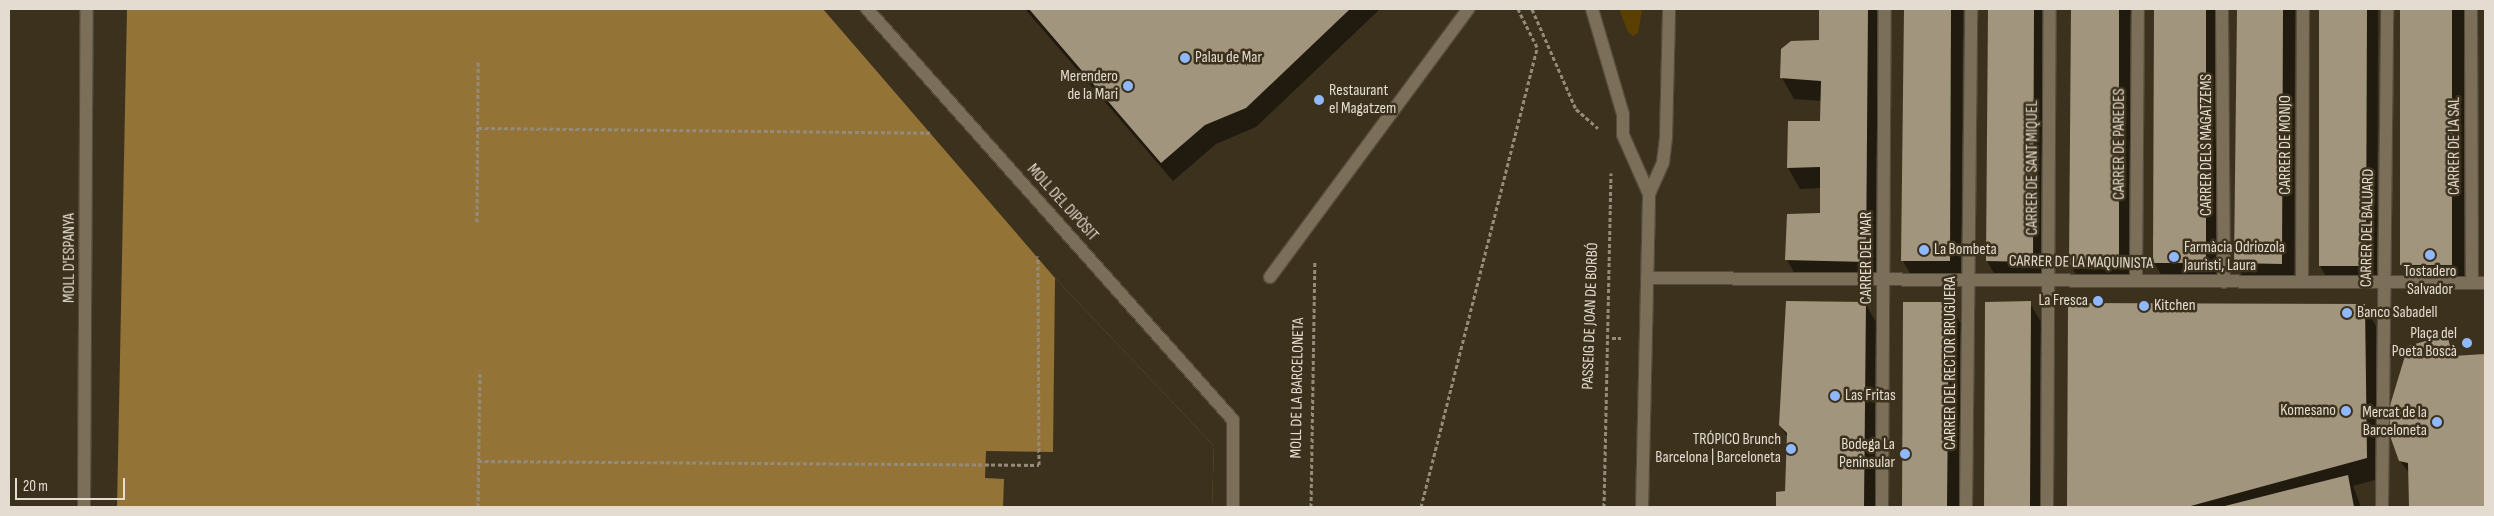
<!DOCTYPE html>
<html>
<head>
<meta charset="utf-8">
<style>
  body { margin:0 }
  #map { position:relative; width:2494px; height:516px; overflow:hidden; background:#3c311d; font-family:"Sofia Sans Condensed",sans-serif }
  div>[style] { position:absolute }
  .green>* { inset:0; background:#5b4002 }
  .water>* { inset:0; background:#947336 }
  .pier>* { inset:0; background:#3c311d }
  .shadow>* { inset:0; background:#0007 }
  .building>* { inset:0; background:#a2957e }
  .path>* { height:3px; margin-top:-1.5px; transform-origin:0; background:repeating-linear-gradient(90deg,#948b7b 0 4px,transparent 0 6.5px) }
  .roads { filter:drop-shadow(1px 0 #554c3b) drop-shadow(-1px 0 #554c3b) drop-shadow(0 1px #554c3b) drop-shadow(0 -1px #554c3b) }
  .lane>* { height:12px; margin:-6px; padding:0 6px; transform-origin:6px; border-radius:6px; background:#7c6f5a }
  .street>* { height:12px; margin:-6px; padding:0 6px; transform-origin:6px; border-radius:6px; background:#7c6f5a }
  .secondary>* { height:12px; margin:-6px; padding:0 6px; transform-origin:6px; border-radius:6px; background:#7c6f5a }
  .dots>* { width:14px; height:14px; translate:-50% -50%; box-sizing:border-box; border:2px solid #3c311d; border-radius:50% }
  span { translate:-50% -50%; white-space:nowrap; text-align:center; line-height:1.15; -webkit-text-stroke:5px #3c311d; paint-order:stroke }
  .poi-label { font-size:16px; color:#e4dcd0 }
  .left { translate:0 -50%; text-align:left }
  .right { translate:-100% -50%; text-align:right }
  .street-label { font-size:16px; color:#e4dcd0 }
  .frame { position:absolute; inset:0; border:10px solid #e4dcd0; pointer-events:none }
  .scale { position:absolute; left:15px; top:478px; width:110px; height:22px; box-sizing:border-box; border:2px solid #e4dcd0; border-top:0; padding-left:6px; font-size:15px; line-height:18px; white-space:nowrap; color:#e4dcd0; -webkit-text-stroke:4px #3c311d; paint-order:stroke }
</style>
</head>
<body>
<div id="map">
  <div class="green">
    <i style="clip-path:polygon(1619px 9px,1642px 9px,1638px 33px,1633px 36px,1628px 32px)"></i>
  </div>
  <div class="water">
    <i style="clip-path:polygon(127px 9px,823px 9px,1055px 278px,1214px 446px,1212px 507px,117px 507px)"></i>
  </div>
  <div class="pier">
    <i style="clip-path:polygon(1055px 278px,1214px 446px,1212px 507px,1003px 507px,1004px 479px,985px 478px,986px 451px,1053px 452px)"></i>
  </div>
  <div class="shadow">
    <i style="clip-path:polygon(1025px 9px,1380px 9px,1256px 127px,1216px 144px,1173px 181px)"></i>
    <i style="clip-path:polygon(1820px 9px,1880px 9px,1878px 283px,1799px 281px,1787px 260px,1788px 215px,1821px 214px,1821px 188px,1800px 189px,1788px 168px,1822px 122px,1822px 101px,1794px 99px,1782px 78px,1820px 42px)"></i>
    <i style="clip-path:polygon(1905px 9px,1963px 9px,1961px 282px,1915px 282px,1903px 261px)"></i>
    <i style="clip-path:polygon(1989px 9px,2045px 9px,2044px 282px,1999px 282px,1987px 261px)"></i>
    <i style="clip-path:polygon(2072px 9px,2131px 9px,2130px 285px,2082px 285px,2070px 264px)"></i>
    <i style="clip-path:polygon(2156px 9px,2217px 9px,2217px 284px,2167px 284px,2154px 263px)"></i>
    <i style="clip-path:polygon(2238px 9px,2295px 9px,2294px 285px,2248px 284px,2235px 263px)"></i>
    <i style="clip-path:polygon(2321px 9px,2378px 9px,2377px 286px,2332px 287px,2320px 266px)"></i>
    <i style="clip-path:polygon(2402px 9px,2464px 9px,2464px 286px,2414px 286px,2402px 264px)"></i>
    <i style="clip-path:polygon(1865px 303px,1877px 324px,1876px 507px,1778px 507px,1778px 493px,1787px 492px,1788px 438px,1780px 425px)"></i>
    <i style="clip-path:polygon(1904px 303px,1948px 303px,1961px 324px,1959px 507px,1903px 507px)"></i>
    <i style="clip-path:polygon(1987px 303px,2030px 303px,2042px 324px,2042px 507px,1985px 507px)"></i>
    <i style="clip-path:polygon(2070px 304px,2364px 305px,2376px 326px,2378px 479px,2353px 486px,2361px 507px,2068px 507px)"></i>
    <i style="clip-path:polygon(2446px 336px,2456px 357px,2485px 357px,2485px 507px,2410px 507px,2410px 474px,2400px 461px)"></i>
  </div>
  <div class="building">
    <i style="clip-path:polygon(1029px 9px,1350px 9px,1246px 108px,1205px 125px,1161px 163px)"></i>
    <i style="clip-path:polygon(1819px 9px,1868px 9px,1866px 262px,1785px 260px,1787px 214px,1820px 213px,1820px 167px,1787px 168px,1788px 121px,1820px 121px,1821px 81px,1780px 78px,1781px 49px,1791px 41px,1819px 40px)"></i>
    <i style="clip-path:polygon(1904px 9px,1951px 9px,1950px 261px,1901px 261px)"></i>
    <i style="clip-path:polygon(1988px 9px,2034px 9px,2033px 262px,1986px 261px)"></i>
    <i style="clip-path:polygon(2071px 9px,2119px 9px,2119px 264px,2069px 265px)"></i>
    <i style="clip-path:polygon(2154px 9px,2206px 9px,2206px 263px,2153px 263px)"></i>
    <i style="clip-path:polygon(2237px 9px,2283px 9px,2282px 264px,2234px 263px)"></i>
    <i style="clip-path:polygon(2319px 9px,2367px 9px,2366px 266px,2319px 266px)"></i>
    <i style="clip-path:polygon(2400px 9px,2452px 9px,2452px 265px,2400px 265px)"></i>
    <i style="clip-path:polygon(1786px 301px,1866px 302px,1864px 507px,1776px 507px,1776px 492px,1785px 491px,1787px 433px,1779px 425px)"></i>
    <i style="clip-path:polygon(2031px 301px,2030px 507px,1984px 507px,1985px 302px)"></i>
    <i style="clip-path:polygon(1903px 302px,1949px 302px,1947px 507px,1902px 507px)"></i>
    <i style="clip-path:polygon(2068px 303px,2365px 304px,2367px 458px,2187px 507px,2067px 507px)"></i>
    <i style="clip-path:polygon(2447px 335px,2453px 356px,2485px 354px,2485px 507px,2409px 507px,2408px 463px,2399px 461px,2389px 433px,2388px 412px,2408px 346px)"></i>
    <i style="clip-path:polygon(2348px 475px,2354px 507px,2221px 507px)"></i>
  </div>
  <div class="path">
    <i style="left:1532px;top:9px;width:109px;rotate:66.3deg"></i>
    <i style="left:1576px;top:109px;width:29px;rotate:41deg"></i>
    <i style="left:478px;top:128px;width:452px;rotate:0.6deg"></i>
    <i style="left:477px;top:222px;width:161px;rotate:-89.6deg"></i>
    <i style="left:1612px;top:338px;width:9px"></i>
    <i style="left:478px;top:461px;width:561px;rotate:0.41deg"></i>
    <i style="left:1039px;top:465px;width:209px;rotate:-90.3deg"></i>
    <i style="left:478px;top:507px;width:137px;rotate:-89.2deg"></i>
    <i style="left:1311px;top:507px;width:246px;rotate:-89.1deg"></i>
    <i style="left:1421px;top:507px;width:474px;rotate:-75.8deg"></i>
    <i style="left:1537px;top:47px;width:42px;rotate:-116.6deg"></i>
    <i style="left:1604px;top:507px;width:334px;rotate:-88.8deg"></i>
  </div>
  <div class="roads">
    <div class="lane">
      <i style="left:867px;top:9px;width:550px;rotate:48.31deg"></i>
      <i style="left:1233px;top:420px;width:87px;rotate:90deg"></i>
      <i style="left:1270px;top:277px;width:333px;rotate:-53.5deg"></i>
      <i style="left:84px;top:507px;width:498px;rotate:-89.7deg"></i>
    </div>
    <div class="street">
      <i style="left:2222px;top:9px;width:273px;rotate:89.6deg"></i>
      <i style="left:2471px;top:9px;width:274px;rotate:89.8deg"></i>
      <i style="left:1647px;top:278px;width:838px;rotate:0.34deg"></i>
      <i style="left:2136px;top:279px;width:270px;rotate:-89.6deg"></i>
      <i style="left:2302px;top:282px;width:273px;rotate:-89.8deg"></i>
      <i style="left:1882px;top:507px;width:498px;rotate:-89.7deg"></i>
      <i style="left:1966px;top:507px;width:498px;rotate:-89.4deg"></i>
      <i style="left:2047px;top:507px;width:498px;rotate:-89.7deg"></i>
      <i style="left:2382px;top:507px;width:498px;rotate:-89.4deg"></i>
    </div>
    <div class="secondary">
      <i style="left:1592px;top:9px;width:109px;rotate:73.6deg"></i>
      <i style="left:1623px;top:114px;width:21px;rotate:90deg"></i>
      <i style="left:1623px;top:135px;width:64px;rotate:66.2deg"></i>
      <i style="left:1642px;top:507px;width:313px;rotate:-88.7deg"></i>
      <i style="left:1649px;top:194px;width:35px;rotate:-66deg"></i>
      <i style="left:1663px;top:162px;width:26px;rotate:-83deg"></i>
      <i style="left:1666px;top:136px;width:127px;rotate:-88.6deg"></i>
    </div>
  </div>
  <div class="dots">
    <i style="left:1185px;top:58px;background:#90b8fd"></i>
    <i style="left:1128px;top:86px;background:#90b8fd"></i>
    <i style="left:1319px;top:100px;background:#90b8fd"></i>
    <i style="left:1924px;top:250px;background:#90b8fd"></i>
    <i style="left:2430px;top:255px;background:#90b8fd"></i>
    <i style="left:2174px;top:257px;background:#90b8fd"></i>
    <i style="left:2098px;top:301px;background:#90b8fd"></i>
    <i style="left:2144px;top:306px;background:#90b8fd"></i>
    <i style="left:2347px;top:313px;background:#90b8fd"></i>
    <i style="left:2467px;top:343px;background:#90b8fd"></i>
    <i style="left:1835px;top:396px;background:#90b8fd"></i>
    <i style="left:2346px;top:411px;background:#90b8fd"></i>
    <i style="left:2437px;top:422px;background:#90b8fd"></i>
    <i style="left:1791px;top:449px;background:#90b8fd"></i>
    <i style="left:1905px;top:454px;background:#90b8fd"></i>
  </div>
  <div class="poi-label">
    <span class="left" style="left:1195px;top:58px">Palau de Mar</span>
    <span class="right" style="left:1118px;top:86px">Merendero<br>de la Mari</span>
    <span class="left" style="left:1329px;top:100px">Restaurant<br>el Magatzem</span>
    <span class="left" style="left:2184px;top:257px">Farmàcia Odriozola<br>Jauristi, Laura</span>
    <span class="left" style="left:1934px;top:250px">La Bombeta</span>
    <span style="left:2430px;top:281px">Tostadero<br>Salvador</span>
    <span class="right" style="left:2088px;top:301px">La Fresca</span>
    <span class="left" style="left:2154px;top:306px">Kitchen</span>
    <span class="left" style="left:2357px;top:313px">Banco Sabadell</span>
    <span class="right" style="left:2457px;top:343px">Plaça del<br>Poeta Boscà</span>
    <span class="left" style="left:1845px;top:396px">Las Fritas</span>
    <span class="right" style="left:2336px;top:411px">Komesano</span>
    <span class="right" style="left:2427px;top:422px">Mercat de la<br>Barceloneta</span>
    <span class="right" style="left:1781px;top:449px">TRÓPICO Brunch<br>Barcelona | Barceloneta</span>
    <span class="right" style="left:1895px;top:454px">Bodega La<br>Peninsular</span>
  </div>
  <div class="street-label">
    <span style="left:2120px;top:144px;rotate:-90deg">CARRER DE PAREDES</span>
    <span style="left:2207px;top:145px;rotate:-90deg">CARRER DELS MAGATZEMS</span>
    <span style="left:2286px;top:145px;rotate:-90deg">CARRER DE MONJO</span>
    <span style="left:2455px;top:146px;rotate:-90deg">CARRER DE LA SAL</span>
    <span style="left:2033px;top:168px;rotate:-90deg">CARRER DE SANT MIQUEL</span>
    <span style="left:1062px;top:203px;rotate:48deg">MOLL DEL DIPÒSIT</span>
    <span style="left:2368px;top:228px;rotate:-89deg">CARRER DEL BALUARD</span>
    <span style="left:70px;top:258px;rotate:-90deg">MOLL D'ESPANYA</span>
    <span style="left:1867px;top:258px;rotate:-90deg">CARRER DEL MAR</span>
    <span style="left:2081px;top:263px;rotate:1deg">CARRER DE LA MAQUINISTA</span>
    <span style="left:1591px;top:316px;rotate:-88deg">PASSEIG DE JOAN DE BORBÓ</span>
    <span style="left:1951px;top:363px;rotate:-90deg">CARRER DEL RECTOR BRUGUERA</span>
    <span style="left:1298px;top:388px;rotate:-89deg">MOLL DE LA BARCELONETA</span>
  </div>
  <div class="frame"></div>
  <div class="scale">20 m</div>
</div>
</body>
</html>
